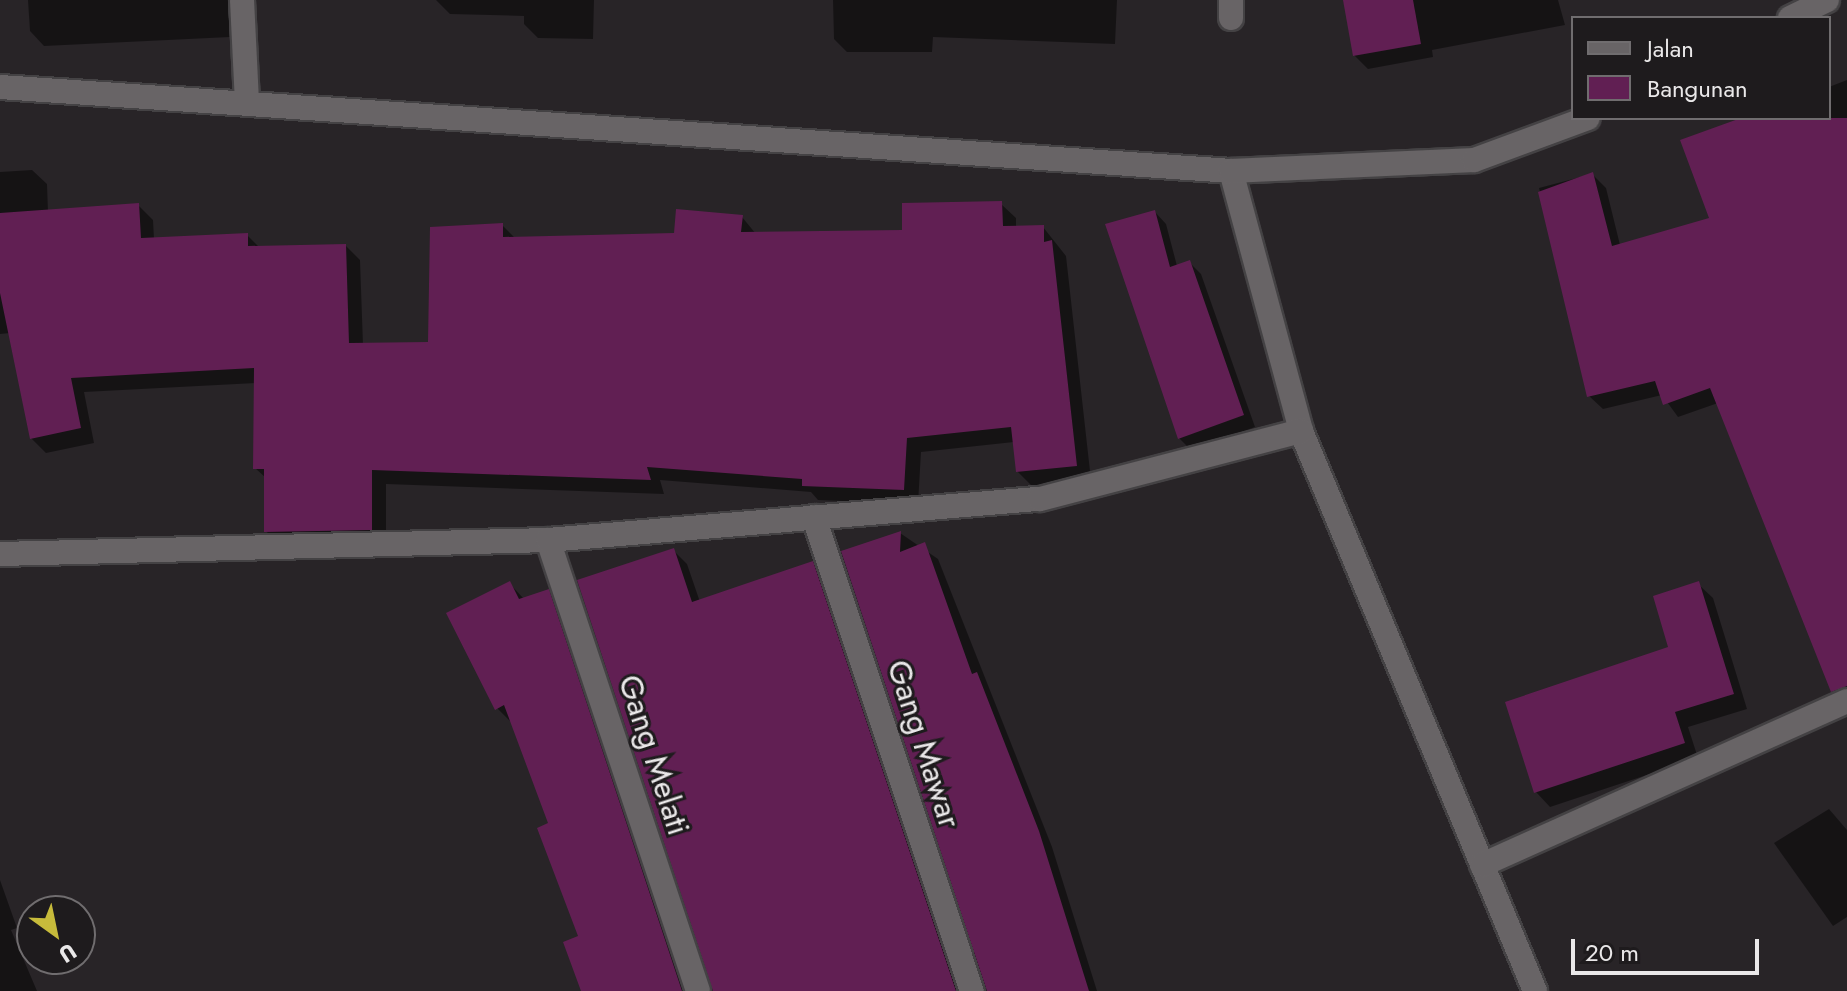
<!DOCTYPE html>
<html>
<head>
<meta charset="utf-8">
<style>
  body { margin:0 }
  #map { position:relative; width:1847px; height:991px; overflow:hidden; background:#282427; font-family:Jost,sans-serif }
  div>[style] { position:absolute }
  .shadow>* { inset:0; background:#0007 }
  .building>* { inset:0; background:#611f53 }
  .roads { filter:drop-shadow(2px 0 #444244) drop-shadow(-2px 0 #444244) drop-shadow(0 2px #444244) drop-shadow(0 -2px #444244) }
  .street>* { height:24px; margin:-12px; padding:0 12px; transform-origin:12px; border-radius:12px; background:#686466 }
  .secondary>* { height:24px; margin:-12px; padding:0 12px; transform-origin:12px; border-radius:12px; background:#686466 }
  span { translate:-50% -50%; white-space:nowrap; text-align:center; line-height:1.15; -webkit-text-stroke:6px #1e1b1d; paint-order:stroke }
  .street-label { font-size:32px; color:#eae8e9 }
  .legend { position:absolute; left:1571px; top:16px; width:260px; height:104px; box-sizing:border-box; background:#1e1b1d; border:2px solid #706d6f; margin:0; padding:10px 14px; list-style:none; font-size:24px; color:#eae8e9 }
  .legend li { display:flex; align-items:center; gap:16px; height:40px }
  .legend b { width:40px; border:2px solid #706d6f }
  .north { position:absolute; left:16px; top:895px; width:80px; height:80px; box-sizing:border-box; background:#1e1b1d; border:2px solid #706d6f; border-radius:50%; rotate:147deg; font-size:22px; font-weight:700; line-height:32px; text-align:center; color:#eae8e9 }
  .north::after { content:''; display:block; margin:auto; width:28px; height:36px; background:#c7bb3b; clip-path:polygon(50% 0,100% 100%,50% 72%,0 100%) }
  .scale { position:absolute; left:1571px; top:939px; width:188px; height:36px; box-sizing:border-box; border:4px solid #eae8e9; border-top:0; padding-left:10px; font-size:24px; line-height:28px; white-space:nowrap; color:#eae8e9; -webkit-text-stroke:6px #1e1b1d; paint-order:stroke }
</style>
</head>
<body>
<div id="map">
  <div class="shadow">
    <i style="clip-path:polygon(28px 0,228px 0,230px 37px,44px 46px,30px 31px)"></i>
    <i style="clip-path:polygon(436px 0,594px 0,593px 39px,538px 38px,524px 24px,524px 16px,450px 14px)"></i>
    <i style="clip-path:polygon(833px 0,1117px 0,1115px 44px,933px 37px,932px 52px,847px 52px,834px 39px)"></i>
    <i style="clip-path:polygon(1345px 0,1558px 0,1565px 25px,1432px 50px,1433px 57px,1368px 69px,1354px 55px)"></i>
    <i style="clip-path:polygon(1847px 80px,1847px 704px,1833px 691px,1718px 403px,1678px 417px,1662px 395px,1603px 409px,1589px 396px,1539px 188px,1592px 174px,1606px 188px,1620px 245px,1711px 220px,1747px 118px,1829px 118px,1829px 87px)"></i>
    <i style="clip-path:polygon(32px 170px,47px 184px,48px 212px,138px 205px,153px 220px,154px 239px,247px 235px,260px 248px,346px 246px,360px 260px,363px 345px,430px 344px,502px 225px,515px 238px,676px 235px,742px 217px,756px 234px,904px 232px,1001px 204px,1016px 218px,1016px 228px,1043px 227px,1066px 256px,1091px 480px,1032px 486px,1017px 471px,1014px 442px,921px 452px,918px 504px,818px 500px,811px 492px,660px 480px,664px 494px,386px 484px,386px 543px,280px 546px,266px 531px,266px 478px,255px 468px,256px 383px,84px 392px,94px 443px,46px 453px,31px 438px,10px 333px,0 334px,0 172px)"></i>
    <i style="clip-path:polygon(1155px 212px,1166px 224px,1177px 266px,1189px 262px,1201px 274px,1255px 427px,1191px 450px,1179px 438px)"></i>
    <i style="clip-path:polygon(900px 533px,938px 559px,1052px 847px,1097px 991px,987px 991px,844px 553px)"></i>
    <i style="clip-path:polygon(673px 550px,687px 564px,700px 602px,812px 563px,826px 577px,964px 991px,713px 991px)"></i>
    <i style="clip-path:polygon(509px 583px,524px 599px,548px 591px,562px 605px,690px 991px,583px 991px,581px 937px,551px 824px,511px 722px,497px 708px)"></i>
    <i style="clip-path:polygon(1698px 584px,1713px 598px,1747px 709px,1688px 727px,1698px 758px,1550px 807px,1536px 792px,1671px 649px)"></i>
    <i style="clip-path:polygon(1829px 809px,1847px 830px,1847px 917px,1833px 926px,1774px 843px)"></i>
    <i style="clip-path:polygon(0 880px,17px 928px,11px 930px,37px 991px,0 991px)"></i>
  </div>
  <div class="building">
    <i style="clip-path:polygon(1343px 0,1413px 0,1421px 44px,1353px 56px)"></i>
    <i style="clip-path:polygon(1741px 118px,1847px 118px,1847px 686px,1831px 692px,1710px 388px,1663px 405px,1655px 381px,1587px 397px,1538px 192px,1593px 172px,1612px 246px,1709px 218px,1680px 140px)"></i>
    <i style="clip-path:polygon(1002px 201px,1003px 226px,1044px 225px,1044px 242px,1052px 240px,1077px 466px,1016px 472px,1011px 427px,907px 438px,904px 490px,802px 486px,802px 479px,647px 467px,651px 480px,372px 470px,372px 530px,264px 532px,264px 469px,253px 469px,254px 368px,71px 378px,81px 428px,30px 439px,0 293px,0 213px,139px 203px,141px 238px,248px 233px,248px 246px,346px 244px,349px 343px,428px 342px,430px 227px,503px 223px,503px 237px,674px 233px,676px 209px,743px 215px,741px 232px,902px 230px,902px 203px)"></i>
    <i style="clip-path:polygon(1155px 210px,1170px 267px,1190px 260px,1244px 415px,1178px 439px,1105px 224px)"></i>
    <i style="clip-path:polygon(901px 531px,900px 552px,925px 542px,972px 674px,977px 672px,1039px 831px,1089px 991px,987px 991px,841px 551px)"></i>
    <i style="clip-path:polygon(674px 548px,692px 602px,813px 561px,956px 991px,713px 991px,577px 580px)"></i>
    <i style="clip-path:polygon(510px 581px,519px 599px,549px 589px,682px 991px,581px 991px,563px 942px,578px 936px,537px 828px,548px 823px,504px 705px,495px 710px,446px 613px)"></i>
    <i style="clip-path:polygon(1699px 581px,1734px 694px,1675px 712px,1685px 743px,1534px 793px,1505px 702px,1668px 647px,1653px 596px)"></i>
  </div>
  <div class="roads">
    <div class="street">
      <i style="left:242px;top:0;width:103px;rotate:87.2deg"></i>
      <i style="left:1231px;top:18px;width:18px;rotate:-90deg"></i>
      <i style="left:1231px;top:171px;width:269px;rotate:74.9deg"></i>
      <i style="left:1301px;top:431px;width:607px;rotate:67.32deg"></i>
      <i style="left:814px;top:517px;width:500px;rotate:71.6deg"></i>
      <i style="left:548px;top:540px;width:475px;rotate:71.6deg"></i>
      <i style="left:0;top:554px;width:548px;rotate:-1.46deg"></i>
      <i style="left:548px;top:540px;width:494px;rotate:-4.8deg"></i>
      <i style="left:1040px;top:499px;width:270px;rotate:-14.6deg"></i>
      <i style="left:1482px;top:865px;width:400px;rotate:-24.2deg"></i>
    </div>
    <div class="secondary">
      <i style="left:1790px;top:18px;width:41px;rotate:-25.9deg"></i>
      <i style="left:0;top:87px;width:1234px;rotate:3.9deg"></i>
      <i style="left:1231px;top:171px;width:243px;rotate:-2.6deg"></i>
      <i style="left:1474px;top:160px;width:121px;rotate:-20.2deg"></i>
    </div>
  </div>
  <div class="street-label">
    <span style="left:924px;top:744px;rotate:72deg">Gang Mawar</span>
    <span style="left:654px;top:755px;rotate:72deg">Gang Melati</span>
  </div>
  <ul class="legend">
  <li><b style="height:10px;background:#686466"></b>Jalan</li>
  <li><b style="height:22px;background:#611f53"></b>Bangunan</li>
  </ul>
  <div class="north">U</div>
  <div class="scale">20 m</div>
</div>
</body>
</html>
